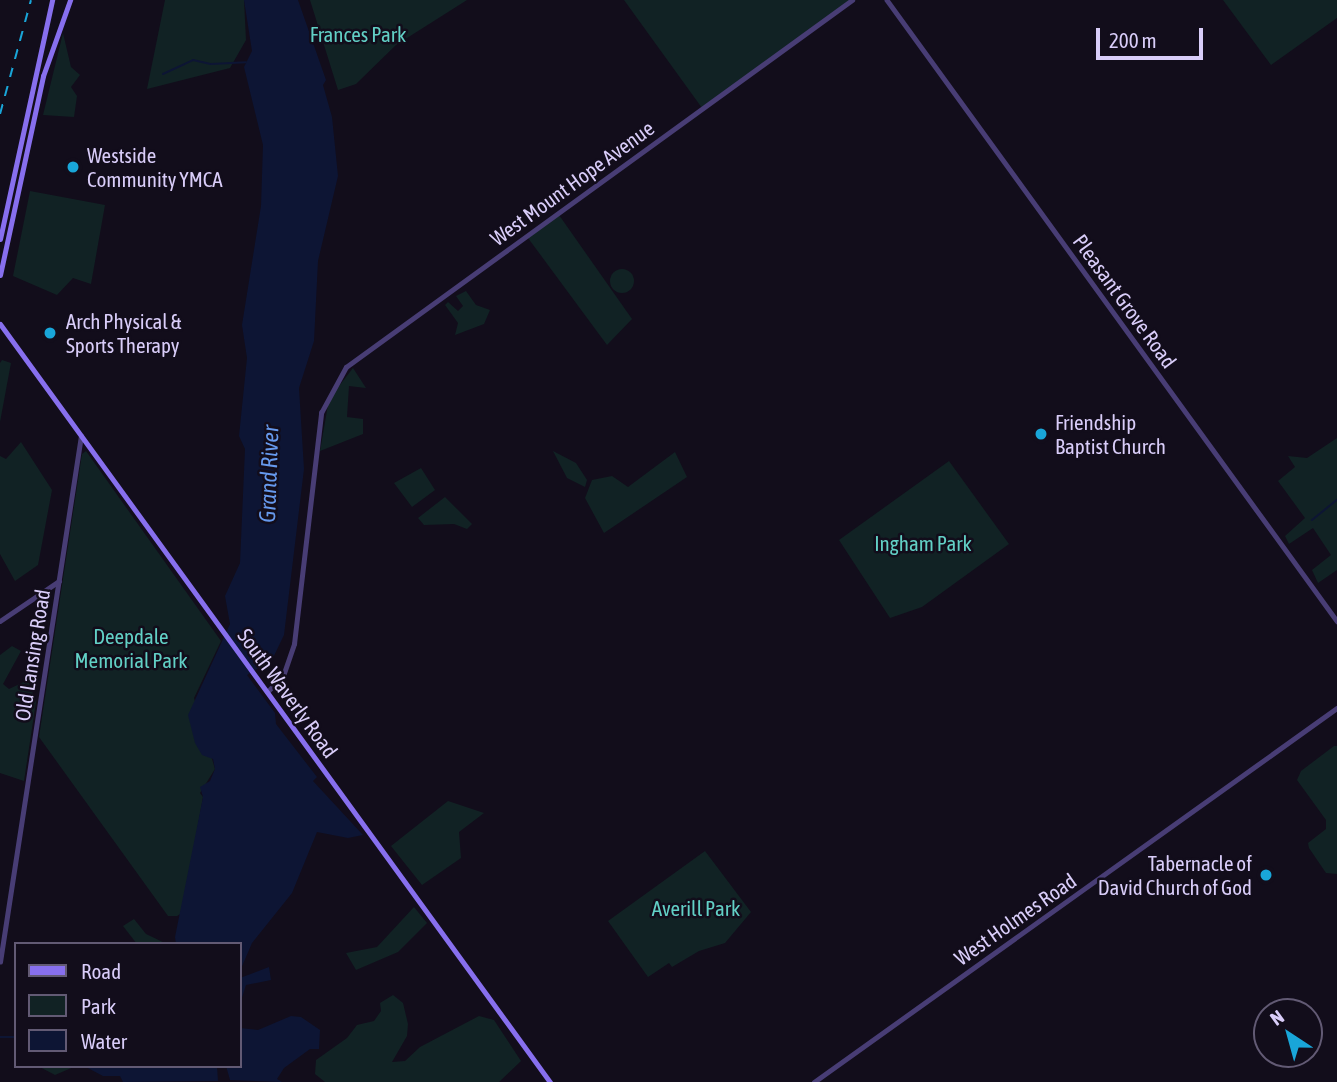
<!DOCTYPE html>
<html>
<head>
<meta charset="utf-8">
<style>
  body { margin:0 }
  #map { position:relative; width:1337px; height:1082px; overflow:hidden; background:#120d1b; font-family:"Asap Condensed",sans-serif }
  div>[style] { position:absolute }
  .green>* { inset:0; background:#112224 }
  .round { border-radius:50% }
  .water>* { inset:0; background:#0d1534 }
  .stream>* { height:2px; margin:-1px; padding:0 1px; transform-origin:1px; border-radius:1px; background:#0d1534 }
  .tertiary>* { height:4.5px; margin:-2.25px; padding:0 2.25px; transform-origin:2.25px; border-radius:2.25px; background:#483d75 }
  .secondary>* { height:5px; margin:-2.5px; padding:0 2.5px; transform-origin:2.5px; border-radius:2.5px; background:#876fee }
  .rail>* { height:2px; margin-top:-1px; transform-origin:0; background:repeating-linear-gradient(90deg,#19a6d9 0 10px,transparent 0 19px) }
  .dots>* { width:19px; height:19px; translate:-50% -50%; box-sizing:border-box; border:4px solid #120d1b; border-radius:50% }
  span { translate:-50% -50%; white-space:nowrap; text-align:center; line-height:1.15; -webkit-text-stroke:5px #120d1b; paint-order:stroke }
  .park-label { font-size:21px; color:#62d0c6 }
  .poi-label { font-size:21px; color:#d9cdf9 }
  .left { translate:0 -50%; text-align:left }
  .right { translate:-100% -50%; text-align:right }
  .street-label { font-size:21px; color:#d9cdf9 }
  .water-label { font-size:23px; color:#6699ed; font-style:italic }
  .legend { position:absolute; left:14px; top:942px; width:228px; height:126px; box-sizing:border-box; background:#120d1b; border:2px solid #625a74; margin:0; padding:9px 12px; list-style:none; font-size:21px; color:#d9cdf9 }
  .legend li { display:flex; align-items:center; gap:14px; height:35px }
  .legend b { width:35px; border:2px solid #625a74 }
  .north { position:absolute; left:1253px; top:998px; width:70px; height:70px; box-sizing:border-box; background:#120d1b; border:2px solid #625a74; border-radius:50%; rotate:324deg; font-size:19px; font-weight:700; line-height:28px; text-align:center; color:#d9cdf9 }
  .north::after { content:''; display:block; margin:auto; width:24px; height:32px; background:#19a6d9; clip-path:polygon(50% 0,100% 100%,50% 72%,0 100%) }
  .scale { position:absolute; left:1096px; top:28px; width:107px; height:32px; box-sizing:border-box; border:4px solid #d9cdf9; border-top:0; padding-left:9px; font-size:21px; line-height:24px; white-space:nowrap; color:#d9cdf9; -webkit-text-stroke:5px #120d1b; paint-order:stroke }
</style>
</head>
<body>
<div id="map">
  <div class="green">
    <i style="clip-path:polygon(165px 0,244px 0,246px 40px,230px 68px,147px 89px)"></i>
    <i style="clip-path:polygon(310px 0,467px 0,396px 45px,356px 84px,338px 90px)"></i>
    <i style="clip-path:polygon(624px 0,852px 0,702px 108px)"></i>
    <i style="clip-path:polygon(1223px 0,1337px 0,1337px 18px,1271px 65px)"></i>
    <i style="clip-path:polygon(63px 33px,71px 67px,80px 75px,71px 87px,77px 96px,74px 117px,43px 115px)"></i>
    <i style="clip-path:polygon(30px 191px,105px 205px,91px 284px,73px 278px,57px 295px,13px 276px)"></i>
    <i style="clip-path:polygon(559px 215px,632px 319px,607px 345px,528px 238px)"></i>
    <i class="round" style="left:610px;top:269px;width:24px;height:24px"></i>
    <i style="clip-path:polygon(466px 291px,476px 305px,490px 310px,484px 324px,455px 335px,458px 323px,445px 305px,448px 302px,458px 311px,463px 306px,456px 296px)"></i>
    <i style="clip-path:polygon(2px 360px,11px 363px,0 422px,0 363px)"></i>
    <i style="clip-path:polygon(353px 368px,366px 388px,349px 386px,347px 417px,363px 419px,363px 434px,320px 451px,329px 399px)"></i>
    <i style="clip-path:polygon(1337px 438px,1337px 570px,1318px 583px,1312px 570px,1331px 555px,1313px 528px,1289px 544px,1285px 536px,1305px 518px,1278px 481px,1295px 467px,1288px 456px,1307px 458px)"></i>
    <i style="clip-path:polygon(21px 442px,52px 490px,38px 565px,15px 581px,0 554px,0 456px,6px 459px)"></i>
    <i style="clip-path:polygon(86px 451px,221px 641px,194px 698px,215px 769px,200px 793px,203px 797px,190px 870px,182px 913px,177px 916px,168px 916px,39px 737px,82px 454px)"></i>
    <i style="clip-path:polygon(553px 451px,576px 463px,587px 480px,585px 487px,567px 478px)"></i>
    <i style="clip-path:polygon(675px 452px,687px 477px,604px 533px,585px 498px,592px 480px,612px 476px,628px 487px)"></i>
    <i style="clip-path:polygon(949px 461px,1009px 544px,922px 607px,890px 618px,839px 540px)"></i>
    <i style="clip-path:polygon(421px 468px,435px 490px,412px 507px,394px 483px)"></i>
    <i style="clip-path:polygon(445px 497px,472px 524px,467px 529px,454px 524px,424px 525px,418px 518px)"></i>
    <i style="clip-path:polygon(12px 646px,21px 651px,3px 684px,9px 689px,28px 680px,36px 702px,24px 781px,0 773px,0 655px)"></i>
    <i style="clip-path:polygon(1334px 746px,1337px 746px,1337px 874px,1326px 873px,1309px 848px,1308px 843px,1326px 829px,1326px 820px,1297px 780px,1301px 771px)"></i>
    <i style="clip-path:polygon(448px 801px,484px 813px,459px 832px,461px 858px,422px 885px,391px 846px)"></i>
    <i style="clip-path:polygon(705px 851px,751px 912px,725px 943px,699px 951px,672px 967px,669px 963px,648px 977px,608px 921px)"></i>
    <i style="clip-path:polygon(414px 907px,427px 923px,398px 952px,356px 970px,346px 953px,377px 947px)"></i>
    <i style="clip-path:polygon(134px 919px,146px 934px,167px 944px,137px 944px,123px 926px)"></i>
    <i style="clip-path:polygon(393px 995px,403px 1003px,408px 1024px,407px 1036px,392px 1062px,405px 1061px,420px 1047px,479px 1016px,494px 1020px,521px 1061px,499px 1082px,325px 1082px,315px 1074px,316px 1060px,347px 1038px,357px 1025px,374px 1021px,381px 1011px,380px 1003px)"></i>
    <i style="clip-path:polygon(38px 1066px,76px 1066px,55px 1075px)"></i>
  </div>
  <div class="water">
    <i style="clip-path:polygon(244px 0,298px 0,326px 80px,323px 85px,332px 117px,338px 176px,318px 261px,314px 341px,299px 388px,304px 469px,284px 635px,272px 660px,247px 675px,275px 713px,276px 724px,317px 777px,313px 781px,363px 835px,348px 838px,317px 832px,292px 893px,252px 943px,240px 971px,240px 944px,176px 944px,175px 937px,203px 797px,200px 787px,210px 781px,215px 769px,213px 759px,202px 755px,195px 743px,188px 715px,230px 624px,225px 596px,240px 563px,245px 449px,239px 436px,247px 358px,242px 325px,261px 206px,263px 145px,244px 67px,252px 51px)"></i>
    <i style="clip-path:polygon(269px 967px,271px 980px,246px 985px,240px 1004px,240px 978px)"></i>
    <i style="clip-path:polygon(291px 1016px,301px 1017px,320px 1030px,319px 1049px,310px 1049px,284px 1068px,277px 1079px,282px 1082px,230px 1080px,226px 1066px,240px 1066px,240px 1028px,258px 1030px)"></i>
    <i style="clip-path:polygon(84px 1066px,217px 1066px,218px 1081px,123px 1082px,120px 1076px,103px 1076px)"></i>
  </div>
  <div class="stream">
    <i style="left:163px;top:74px;width:33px;rotate:-25deg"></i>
    <i style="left:193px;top:60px;width:18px;rotate:13deg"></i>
    <i style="left:211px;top:64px;width:35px;rotate:-3deg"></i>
    <i style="left:1312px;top:520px;width:32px;rotate:-39deg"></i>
    <i style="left:0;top:1037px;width:16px"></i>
  </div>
  <div class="tertiary">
    <i style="left:887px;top:0;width:767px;rotate:54.07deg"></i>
    <i style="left:0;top:621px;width:71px;rotate:-34.1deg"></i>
    <i style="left:267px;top:692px;width:23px;rotate:-45deg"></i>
    <i style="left:283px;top:676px;width:34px;rotate:-71deg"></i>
    <i style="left:294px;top:644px;width:233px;rotate:-83.3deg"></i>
    <i style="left:321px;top:413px;width:52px;rotate:-61.5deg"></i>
    <i style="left:346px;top:367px;width:625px;rotate:-35.95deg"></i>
    <i style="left:0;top:962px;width:532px;rotate:-81.25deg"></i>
    <i style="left:814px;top:1082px;width:643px;rotate:-35.57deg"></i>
  </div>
  <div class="secondary">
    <i style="left:0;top:239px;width:245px;rotate:-77.7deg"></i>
    <i style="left:0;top:275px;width:204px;rotate:-77.8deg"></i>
    <i style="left:43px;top:76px;width:81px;rotate:-70.4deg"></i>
    <i style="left:0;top:324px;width:937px;rotate:54.04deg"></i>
  </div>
  <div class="rail">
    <i style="left:0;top:114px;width:118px;rotate:-74.8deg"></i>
  </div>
  <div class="dots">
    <i style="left:73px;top:167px;background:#19a6d9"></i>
    <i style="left:50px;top:333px;background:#19a6d9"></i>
    <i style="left:1041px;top:434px;background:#19a6d9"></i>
    <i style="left:1266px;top:875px;background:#19a6d9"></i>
  </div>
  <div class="park-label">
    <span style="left:358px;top:34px">Frances Park</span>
    <span style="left:923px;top:543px">Ingham Park</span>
    <span style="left:131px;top:648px">Deepdale<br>Memorial Park</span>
    <span style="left:696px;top:908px">Averill Park</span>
  </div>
  <div class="poi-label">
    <span class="left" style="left:87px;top:167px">Westside<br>Community YMCA</span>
    <span class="left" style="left:66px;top:333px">Arch Physical &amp;<br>Sports Therapy</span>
    <span class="left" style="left:1055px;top:434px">Friendship<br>Baptist Church</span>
    <span class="right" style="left:1252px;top:875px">Tabernacle of<br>David Church of God</span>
  </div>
  <div class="street-label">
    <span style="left:572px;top:183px;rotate:-36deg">West Mount Hope Avenue</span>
    <span style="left:1125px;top:301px;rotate:54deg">Pleasant Grove Road</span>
    <span style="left:32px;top:655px;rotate:-81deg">Old Lansing Road</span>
    <span style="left:288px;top:693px;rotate:54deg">South Waverly Road</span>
    <span style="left:1015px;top:919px;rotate:-35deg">West Holmes Road</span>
  </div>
  <div class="water-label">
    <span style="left:269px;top:474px;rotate:-88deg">Grand River</span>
  </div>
  <ul class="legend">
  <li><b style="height:9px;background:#876fee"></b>Road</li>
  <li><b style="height:19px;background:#112224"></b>Park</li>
  <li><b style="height:19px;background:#0d1534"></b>Water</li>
  </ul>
  <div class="north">N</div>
  <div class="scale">200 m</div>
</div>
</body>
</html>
